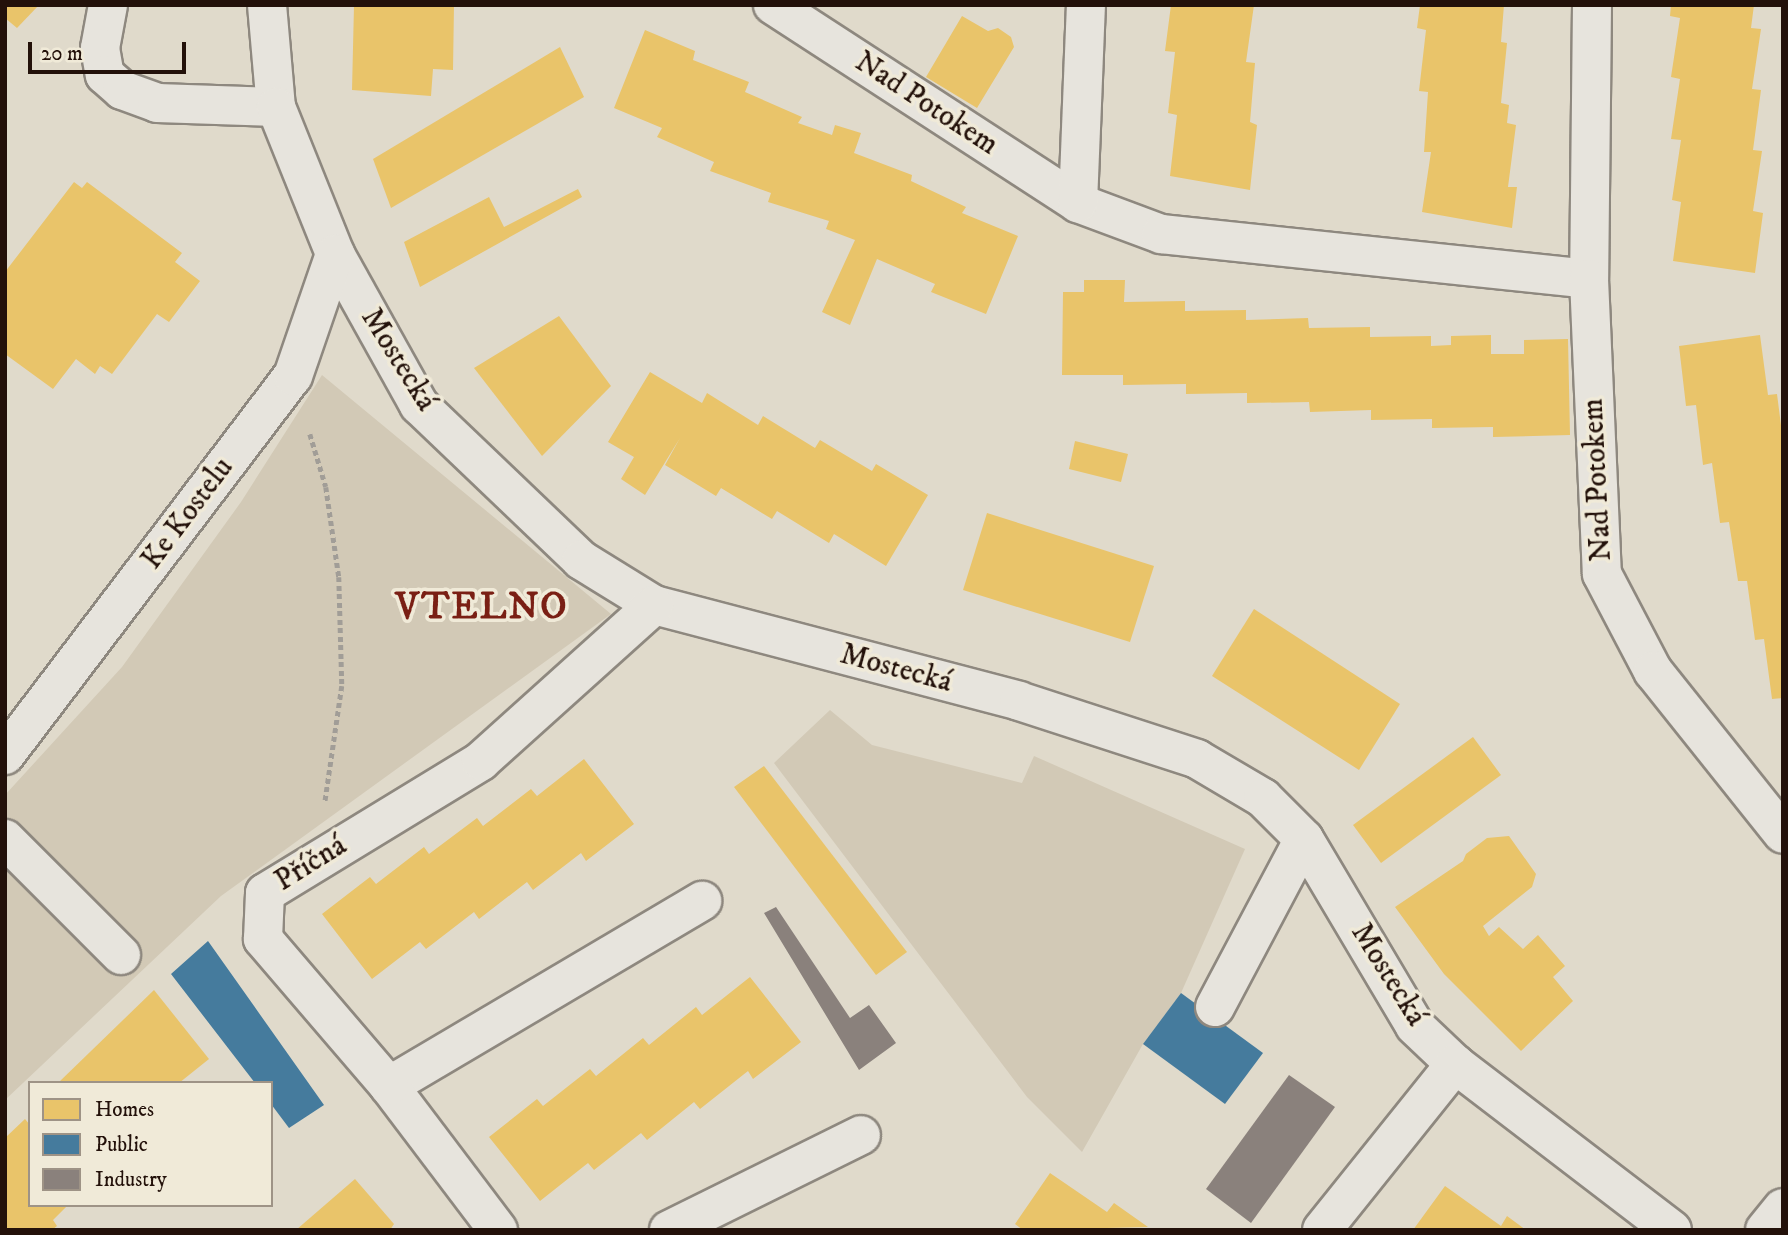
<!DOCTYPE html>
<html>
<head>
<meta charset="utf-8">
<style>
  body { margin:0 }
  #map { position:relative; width:1788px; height:1235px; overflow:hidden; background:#e0dacb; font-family:"IM FELL DW Pica",serif }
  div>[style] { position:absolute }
  .green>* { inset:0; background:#d2c9b6 }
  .homes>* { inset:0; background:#e9c46a }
  .public>* { inset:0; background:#457b9d }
  .industry>* { inset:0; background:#8a817c }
  .path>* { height:4.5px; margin-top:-2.25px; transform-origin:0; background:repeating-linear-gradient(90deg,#a19d97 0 5px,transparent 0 8.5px) }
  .roads { filter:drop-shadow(2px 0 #8e887f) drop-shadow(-2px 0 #8e887f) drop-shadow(0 2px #8e887f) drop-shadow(0 -2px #8e887f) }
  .minor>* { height:38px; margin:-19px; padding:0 19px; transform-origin:19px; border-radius:19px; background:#e7e4dd }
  span { translate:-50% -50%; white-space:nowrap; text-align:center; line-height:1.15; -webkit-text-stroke:7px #f0ead8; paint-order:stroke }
  .street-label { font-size:30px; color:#23110a }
  .district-label { font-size:37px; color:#7a1f14; font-weight:700; letter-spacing:2px }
  .frame { position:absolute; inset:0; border:7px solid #23110a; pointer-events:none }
  .legend { position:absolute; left:28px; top:1081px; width:245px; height:126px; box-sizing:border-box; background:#f0ead8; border:2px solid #9e9386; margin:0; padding:9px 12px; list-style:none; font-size:21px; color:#23110a }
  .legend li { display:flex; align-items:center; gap:14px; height:35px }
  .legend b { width:35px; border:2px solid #9e9386 }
  .scale { position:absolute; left:28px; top:42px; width:158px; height:32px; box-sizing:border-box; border:4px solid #23110a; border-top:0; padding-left:9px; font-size:21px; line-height:24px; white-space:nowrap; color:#23110a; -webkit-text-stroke:5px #f0ead8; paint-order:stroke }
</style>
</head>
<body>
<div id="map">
  <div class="green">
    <i style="clip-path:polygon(322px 375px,611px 614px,221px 896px,5px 1100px,5px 795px,122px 667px,241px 502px)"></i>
    <i style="clip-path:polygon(830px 710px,872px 745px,1022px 783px,1034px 756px,1245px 849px,1181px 993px,1143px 1044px,1082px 1152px,1027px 1097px,774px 763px)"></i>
  </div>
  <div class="homes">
    <i style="clip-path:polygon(5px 5px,39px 5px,17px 28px,5px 18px)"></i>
    <i style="clip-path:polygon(354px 5px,454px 5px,453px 70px,433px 69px,431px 96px,352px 90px)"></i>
    <i style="clip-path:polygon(1171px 5px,1254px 5px,1246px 62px,1255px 63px,1250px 122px,1257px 125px,1250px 190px,1170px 176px,1177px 115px,1168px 113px,1175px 52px,1165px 51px)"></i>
    <i style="clip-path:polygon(1420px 5px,1504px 5px,1501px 42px,1507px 43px,1501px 103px,1509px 105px,1507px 123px,1516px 125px,1508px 187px,1517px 187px,1512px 228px,1422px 212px,1431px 152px,1424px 152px,1428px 92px,1419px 91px,1426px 30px,1417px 28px)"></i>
    <i style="clip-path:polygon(1671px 5px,1754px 5px,1751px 28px,1761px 29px,1752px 89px,1761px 90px,1753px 150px,1762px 151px,1753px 211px,1763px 213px,1755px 273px,1673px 261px,1681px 202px,1672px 200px,1681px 140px,1671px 139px,1680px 79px,1671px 77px,1680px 18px,1670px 16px)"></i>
    <i style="clip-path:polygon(962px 16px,988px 31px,998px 28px,1011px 37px,1014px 47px,977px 108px,926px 77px)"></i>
    <i style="clip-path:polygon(645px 30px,695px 51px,693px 60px,749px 82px,745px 92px,802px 117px,798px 123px,832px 135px,835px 125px,861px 133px,854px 153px,912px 175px,911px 181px,966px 207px,962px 213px,1018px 236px,986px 314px,931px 292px,935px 284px,877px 259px,850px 325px,822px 312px,855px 240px,826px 229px,829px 221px,768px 202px,771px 193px,710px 171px,714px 162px,657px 137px,662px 128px,614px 108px)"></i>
    <i style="clip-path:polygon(560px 47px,584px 97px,391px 208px,373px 159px)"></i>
    <i style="clip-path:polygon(74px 182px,82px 188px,87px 182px,182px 253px,175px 262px,200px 281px,169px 322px,157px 314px,112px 374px,100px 366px,95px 374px,76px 359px,53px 389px,5px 354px,5px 272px)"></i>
    <i style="clip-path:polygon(578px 189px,582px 197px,420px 287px,404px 242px,489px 197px,504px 227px)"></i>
    <i style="clip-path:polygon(1084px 280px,1125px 280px,1124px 302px,1185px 301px,1185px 311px,1246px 310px,1246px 320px,1308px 318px,1309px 328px,1370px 327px,1370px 337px,1431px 336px,1431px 346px,1451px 345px,1451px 336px,1491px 335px,1491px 354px,1524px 354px,1524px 340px,1568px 339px,1570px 435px,1493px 437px,1493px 427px,1432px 428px,1432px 419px,1371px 420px,1371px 410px,1310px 412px,1309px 402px,1247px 403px,1247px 393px,1186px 394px,1186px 384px,1123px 385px,1123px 375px,1062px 375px,1063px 292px,1084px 292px)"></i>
    <i style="clip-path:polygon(559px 316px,611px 386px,542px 456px,474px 368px)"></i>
    <i style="clip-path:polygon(1760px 335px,1768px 395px,1777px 394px,1783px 441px,1783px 698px,1772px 699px,1764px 639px,1755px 640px,1747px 581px,1738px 581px,1729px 522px,1720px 523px,1712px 463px,1703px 465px,1696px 405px,1686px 406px,1679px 346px)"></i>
    <i style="clip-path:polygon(650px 372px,702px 403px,707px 393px,758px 425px,763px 416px,815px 448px,820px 440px,872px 471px,876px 464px,928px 495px,886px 566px,834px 534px,829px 543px,777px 511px,772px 519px,721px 488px,716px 496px,665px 465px,680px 438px,645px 495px,621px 479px,634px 457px,608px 442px)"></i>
    <i style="clip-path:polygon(1075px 441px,1128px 454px,1121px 482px,1069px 469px)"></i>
    <i style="clip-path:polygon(987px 513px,1154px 566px,1130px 642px,963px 590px)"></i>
    <i style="clip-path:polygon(1254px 609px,1400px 704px,1359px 770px,1212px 676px)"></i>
    <i style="clip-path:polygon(1473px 737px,1501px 775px,1381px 863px,1353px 825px)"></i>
    <i style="clip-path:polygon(584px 759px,634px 824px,586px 861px,581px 853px,533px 890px,527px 882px,479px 919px,474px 912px,426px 949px,420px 942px,372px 979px,322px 914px,370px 877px,376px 884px,424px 847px,429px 854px,477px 818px,483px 826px,531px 789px,537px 796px)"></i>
    <i style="clip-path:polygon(764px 766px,907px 952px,876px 975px,734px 787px)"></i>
    <i style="clip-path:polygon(1509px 836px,1536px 874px,1532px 887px,1483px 926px,1489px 936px,1499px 927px,1523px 949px,1538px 935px,1565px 966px,1553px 977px,1573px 1001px,1521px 1051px,1444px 974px,1395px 907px,1463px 861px,1466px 854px,1487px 838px)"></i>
    <i style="clip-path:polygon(750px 977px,801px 1042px,753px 1079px,748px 1071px,700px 1109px,694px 1102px,647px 1140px,641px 1133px,594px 1170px,588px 1163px,540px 1201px,489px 1137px,537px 1099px,543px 1106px,590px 1069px,596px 1076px,643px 1038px,649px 1045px,696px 1007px,702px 1015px)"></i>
    <i style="clip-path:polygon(154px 990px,209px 1059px,179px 1083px,58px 1083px)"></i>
    <i style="clip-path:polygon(25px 1119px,30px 1125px,30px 1205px,68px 1205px,53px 1220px,57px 1226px,52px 1230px,5px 1230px,5px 1138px)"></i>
    <i style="clip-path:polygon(1050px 1173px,1107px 1212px,1114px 1203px,1148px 1227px,1023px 1230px,1015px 1224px)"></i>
    <i style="clip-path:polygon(355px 1179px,394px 1224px,390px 1230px,296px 1230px)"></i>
    <i style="clip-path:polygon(1445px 1186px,1501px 1226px,1507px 1216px,1526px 1230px,1413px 1230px)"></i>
  </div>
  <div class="public">
    <i style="clip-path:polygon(208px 941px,324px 1105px,289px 1128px,271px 1104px,271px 1083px,255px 1083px,171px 974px)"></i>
    <i style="clip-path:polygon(1181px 993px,1263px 1053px,1225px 1104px,1143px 1044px)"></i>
  </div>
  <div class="industry">
    <i style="clip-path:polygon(776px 907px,850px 1018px,869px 1005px,896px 1043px,859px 1070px,764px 913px)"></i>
    <i style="clip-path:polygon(1289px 1075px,1335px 1107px,1251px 1223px,1206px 1189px)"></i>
  </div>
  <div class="path">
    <i style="left:310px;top:434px;width:55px;rotate:73.2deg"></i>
    <i style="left:326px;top:487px;width:91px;rotate:81.8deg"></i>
    <i style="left:339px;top:577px;width:109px;rotate:88.4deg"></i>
    <i style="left:342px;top:686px;width:117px;rotate:98.3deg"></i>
  </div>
  <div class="roads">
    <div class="minor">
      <i style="left:108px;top:5px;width:44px;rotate:100.5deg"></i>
      <i style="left:100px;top:48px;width:27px;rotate:80deg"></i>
      <i style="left:105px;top:75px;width:23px;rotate:41deg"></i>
      <i style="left:122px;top:90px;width:37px;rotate:20deg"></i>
      <i style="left:157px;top:103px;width:119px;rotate:1.9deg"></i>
      <i style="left:267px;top:5px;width:102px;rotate:85deg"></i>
      <i style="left:276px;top:107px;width:158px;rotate:68.1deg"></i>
      <i style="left:335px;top:254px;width:173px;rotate:60.9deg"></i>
      <i style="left:419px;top:405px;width:224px;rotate:43.7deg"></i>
      <i style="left:581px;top:560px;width:86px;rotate:31.7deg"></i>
      <i style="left:654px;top:605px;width:377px;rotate:14.7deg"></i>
      <i style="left:1019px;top:701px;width:187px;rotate:18deg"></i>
      <i style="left:1197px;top:759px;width:77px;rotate:30.6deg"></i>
      <i style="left:1263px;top:798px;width:58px;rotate:45deg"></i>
      <i style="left:1304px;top:839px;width:217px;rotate:59.3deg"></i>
      <i style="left:1415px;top:1026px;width:55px;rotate:43.5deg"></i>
      <i style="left:1455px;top:1064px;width:273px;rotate:37.4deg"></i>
      <i style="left:773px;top:5px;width:364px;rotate:33deg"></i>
      <i style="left:1078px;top:203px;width:89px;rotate:20.5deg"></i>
      <i style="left:1161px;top:234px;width:430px;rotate:6deg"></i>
      <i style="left:1592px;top:5px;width:274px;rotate:90.6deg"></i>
      <i style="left:1589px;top:279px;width:295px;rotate:87.5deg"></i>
      <i style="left:1602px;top:574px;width:110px;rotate:62.3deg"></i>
      <i style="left:1653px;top:671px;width:208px;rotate:51.4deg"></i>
      <i style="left:1078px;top:203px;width:198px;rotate:-87.7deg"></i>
      <i style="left:5px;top:755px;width:476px;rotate:-52.8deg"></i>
      <i style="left:293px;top:376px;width:129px;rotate:-71deg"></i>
      <i style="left:5px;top:839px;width:164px;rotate:45deg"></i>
      <i style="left:1215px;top:1007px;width:190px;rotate:-62.1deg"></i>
      <i style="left:389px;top:1086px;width:364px;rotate:-30.6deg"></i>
      <i style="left:498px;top:1230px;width:181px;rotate:-127.1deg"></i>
      <i style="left:389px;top:1086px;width:194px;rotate:-130.6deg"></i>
      <i style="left:263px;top:939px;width:46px;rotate:-87.5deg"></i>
      <i style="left:265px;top:893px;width:253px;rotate:-31.4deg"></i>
      <i style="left:481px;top:761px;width:233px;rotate:-42deg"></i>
      <i style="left:669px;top:1230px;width:214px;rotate:-26.3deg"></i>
      <i style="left:1322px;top:1230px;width:213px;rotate:-51.3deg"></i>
      <i style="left:1765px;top:1230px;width:28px;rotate:-51deg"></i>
    </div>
  </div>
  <div class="street-label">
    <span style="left:926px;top:104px;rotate:33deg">Nad Potokem</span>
    <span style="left:398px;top:360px;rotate:58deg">Mostecká</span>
    <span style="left:1598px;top:480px;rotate:-93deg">Nad Potokem</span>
    <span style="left:188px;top:514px;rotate:-53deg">Ke Kostelu</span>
    <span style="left:896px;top:669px;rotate:15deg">Mostecká</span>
    <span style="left:311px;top:864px;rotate:-32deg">Příčná</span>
    <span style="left:1388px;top:975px;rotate:58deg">Mostecká</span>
  </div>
  <div class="district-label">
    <span style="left:482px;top:608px">VTELNO</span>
  </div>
  <div class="frame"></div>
  <ul class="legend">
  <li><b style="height:19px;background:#e9c46a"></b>Homes</li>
  <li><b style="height:19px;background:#457b9d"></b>Public</li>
  <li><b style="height:19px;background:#8a817c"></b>Industry</li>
  </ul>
  <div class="scale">20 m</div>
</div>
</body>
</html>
